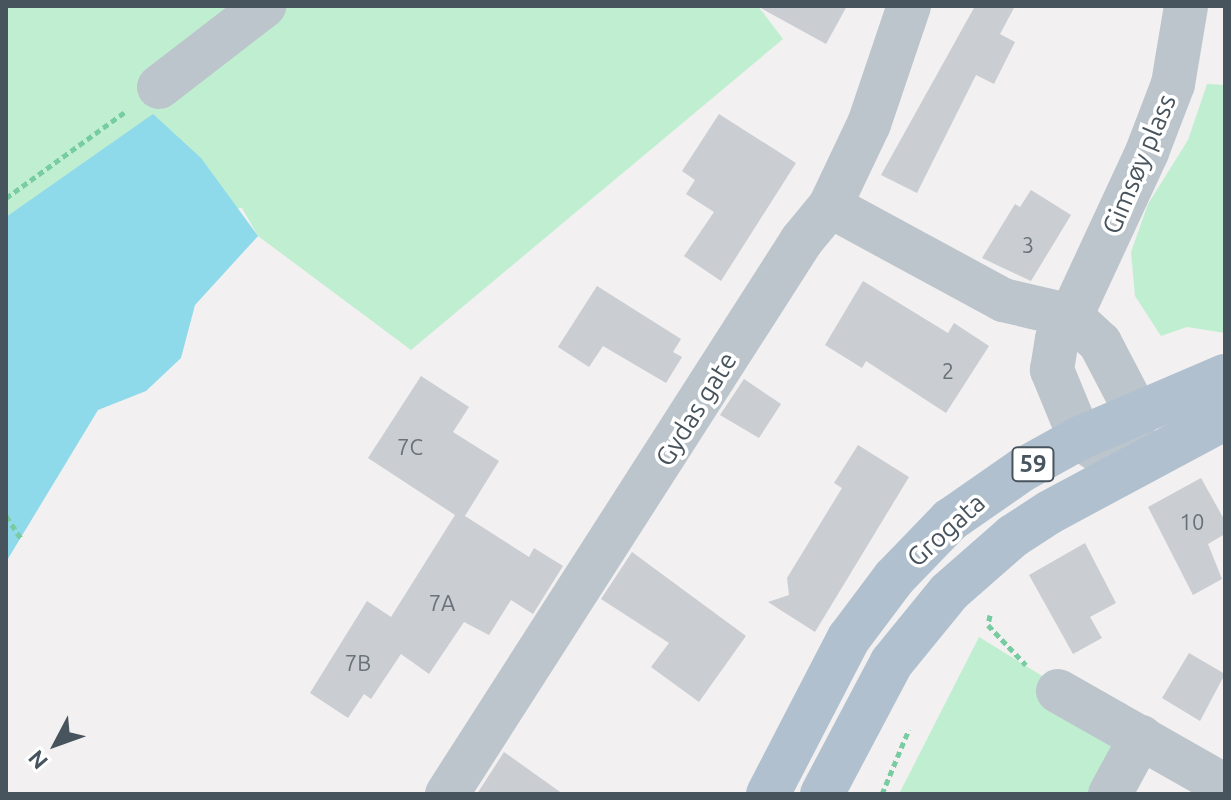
<!DOCTYPE html>
<html>
<head>
<meta charset="utf-8">
<style>
  body { margin:0 }
  #map { position:relative; width:1231px; height:800px; overflow:hidden; background:#f2f0f0; font-family:Ubuntu,sans-serif }
  div>[style] { position:absolute }
  .green>* { inset:0; background:#c0eed1 }
  .water>* { inset:0; background:#8ed9ea }
  .building>* { inset:0; background:#cacdd2 }
  .path>* { height:5px; margin-top:-2.5px; transform-origin:0; background:repeating-linear-gradient(90deg,#78cca1 0 6px,transparent 0 10px) }
  .minor>* { height:44px; margin:-22px; padding:0 22px; transform-origin:22px; border-radius:22px; background:#bcc5cc }
  .major>* { height:44px; margin:-22px; padding:0 22px; transform-origin:22px; border-radius:22px; background:#b0c0ce }
  span { translate:-50% -50%; white-space:nowrap; text-align:center; line-height:1.15; -webkit-text-stroke:7px #fff; paint-order:stroke }
  .number-label { font-size:22px; color:#68727a }
  .number-label span { -webkit-text-stroke-width:0 }
  .shield-label span { padding:2px 6px; background:#fff; border:2px solid; border-radius:6px; -webkit-text-stroke-width:0 }
  .shield-label { font-size:24px; color:#48545d; font-weight:700 }
  .street-label { font-size:26px; color:#48545d }
  .frame { position:absolute; inset:0; border:8px solid #48545d; pointer-events:none }
  .north { position:absolute; left:16px; top:704px; width:80px; height:80px; -webkit-text-stroke:6px #fff; paint-order:stroke; rotate:229deg; font-size:22px; font-weight:700; line-height:32px; text-align:center; color:#48545d }
  .north::after { content:''; display:block; margin:auto; width:28px; height:36px; background:#48545d; clip-path:polygon(50% 0,100% 100%,50% 72%,0 100%) }
</style>
</head>
<body>
<div id="map">
  <div class="green">
    <i style="clip-path:polygon(6px 6px,758px 6px,783px 39px,411px 350px,258px 236px,242px 208px,6px 217px)"></i>
    <i style="clip-path:polygon(1207px 84px,1225px 85px,1225px 333px,1187px 327px,1161px 336px,1135px 296px,1131px 252px,1148px 204px,1188px 140px)"></i>
    <i style="clip-path:polygon(979px 637px,1141px 737px,1108px 794px,899px 794px)"></i>
  </div>
  <div class="water">
    <i style="clip-path:polygon(153px 114px,201px 158px,258px 236px,195px 305px,181px 358px,146px 391px,98px 410px,6px 562px,6px 217px)"></i>
  </div>
  <div class="building">
    <i style="clip-path:polygon(757px 6px,847px 6px,826px 44px)"></i>
    <i style="clip-path:polygon(975px 6px,1015px 6px,1000px 34px,1015px 42px,994px 84px,976px 75px,917px 193px,881px 175px)"></i>
    <i style="clip-path:polygon(719px 114px,796px 163px,721px 281px,684px 256px,714px 212px,686px 194px,695px 180px,682px 171px)"></i>
    <i style="clip-path:polygon(1031px 190px,1071px 215px,1031px 281px,982px 258px,1015px 204px,1020px 207px)"></i>
    <i style="clip-path:polygon(863px 281px,948px 333px,954px 323px,989px 346px,946px 413px,866px 361px,862px 368px,825px 345px)"></i>
    <i style="clip-path:polygon(597px 286px,681px 339px,673px 352px,682px 357px,666px 383px,603px 346px,589px 367px,558px 347px)"></i>
    <i style="clip-path:polygon(421px 376px,469px 407px,453px 432px,499px 461px,465px 516px,529px 557px,534px 548px,563px 566px,533px 614px,511px 600px,489px 635px,464px 622px,429px 674px,401px 654px,371px 699px,364px 694px,348px 718px,310px 693px,367px 601px,391px 617px,455px 515px,368px 458px)"></i>
    <i style="clip-path:polygon(744px 379px,781px 404px,759px 438px,720px 415px)"></i>
    <i style="clip-path:polygon(858px 445px,909px 477px,815px 632px,768px 602px,789px 595px,787px 578px,842px 488px,834px 483px)"></i>
    <i style="clip-path:polygon(1201px 478px,1225px 521px,1225px 534px,1208px 544px,1222px 579px,1193px 595px,1148px 507px)"></i>
    <i style="clip-path:polygon(1085px 543px,1116px 603px,1090px 617px,1102px 638px,1073px 654px,1029px 575px)"></i>
    <i style="clip-path:polygon(632px 552px,746px 636px,699px 702px,651px 667px,669px 643px,601px 599px)"></i>
    <i style="clip-path:polygon(1189px 653px,1225px 674px,1200px 721px,1162px 698px)"></i>
    <i style="clip-path:polygon(504px 752px,563px 794px,477px 794px)"></i>
  </div>
  <div class="path">
    <i style="left:6px;top:198px;width:148px;rotate:-35.9deg"></i>
    <i style="left:6px;top:516px;width:29px;rotate:56deg"></i>
    <i style="left:990px;top:615px;width:10px;rotate:101deg"></i>
    <i style="left:988px;top:625px;width:55px;rotate:46.5deg"></i>
    <i style="left:882px;top:794px;width:70px;rotate:-67.4deg"></i>
  </div>
  <div class="minor">
    <i style="left:159px;top:87px;width:133px;rotate:-37.6deg"></i>
    <i style="left:830px;top:206px;width:197px;rotate:28.5deg"></i>
    <i style="left:1003px;top:300px;width:70px;rotate:13.2deg"></i>
    <i style="left:1071px;top:316px;width:40px;rotate:43deg"></i>
    <i style="left:1100px;top:343px;width:78px;rotate:62.4deg"></i>
    <i style="left:1136px;top:412px;width:58px;rotate:101.9deg"></i>
    <i style="left:1124px;top:469px;width:54px;rotate:-144.8deg"></i>
    <i style="left:1080px;top:438px;width:74px;rotate:-112.4deg"></i>
    <i style="left:1052px;top:370px;width:31px;rotate:-81deg"></i>
    <i style="left:1057px;top:339px;width:27px;rotate:-59deg"></i>
    <i style="left:1071px;top:316px;width:181px;rotate:-65.1deg"></i>
    <i style="left:1147px;top:152px;width:73px;rotate:-69.1deg"></i>
    <i style="left:1173px;top:84px;width:79px;rotate:-80.5deg"></i>
    <i style="left:1058px;top:691px;width:192px;rotate:29.6deg"></i>
    <i style="left:447px;top:794px;width:658px;rotate:-57.35deg"></i>
    <i style="left:802px;top:240px;width:44px;rotate:-50.5deg"></i>
    <i style="left:830px;top:206px;width:91px;rotate:-64.6deg"></i>
    <i style="left:869px;top:124px;width:125px;rotate:-71.3deg"></i>
    <i style="left:1110px;top:794px;width:65px;rotate:-61.5deg"></i>
  </div>
  <div class="major">
    <i style="left:768px;top:794px;width:176px;rotate:-62.6deg"></i>
    <i style="left:849px;top:638px;width:75px;rotate:-53.1deg"></i>
    <i style="left:894px;top:578px;width:81px;rotate:-46deg"></i>
    <i style="left:950px;top:520px;width:88px;rotate:-34.8deg"></i>
    <i style="left:1022px;top:470px;width:66px;rotate:-28.9deg"></i>
    <i style="left:1080px;top:438px;width:158px;rotate:-23.2deg"></i>
    <i style="left:822px;top:794px;width:149px;rotate:-62.1deg"></i>
    <i style="left:892px;top:662px;width:90px;rotate:-50.8deg"></i>
    <i style="left:949px;top:592px;width:85px;rotate:-41.2deg"></i>
    <i style="left:1013px;top:536px;width:44px;rotate:-33deg"></i>
    <i style="left:1050px;top:512px;width:199px;rotate:-28.2deg"></i>
  </div>
  <div class="number-label">
    <span style="left:1028px;top:245px">3</span>
    <span style="left:948px;top:371px">2</span>
    <span style="left:410px;top:447px">7C</span>
    <span style="left:1192px;top:522px">10</span>
    <span style="left:442px;top:603px">7A</span>
    <span style="left:358px;top:663px">7B</span>
  </div>
  <div class="shield-label">
    <span style="left:1033px;top:464px">59</span>
  </div>
  <div class="street-label">
    <span style="left:1139px;top:164px;rotate:-67deg">Gimsøy plass</span>
    <span style="left:696px;top:409px;rotate:-58deg">Gydas gate</span>
    <span style="left:946px;top:530px;rotate:-42deg">Grogata</span>
  </div>
  <div class="frame"></div>
  <div class="north">N</div>
</div>
</body>
</html>
